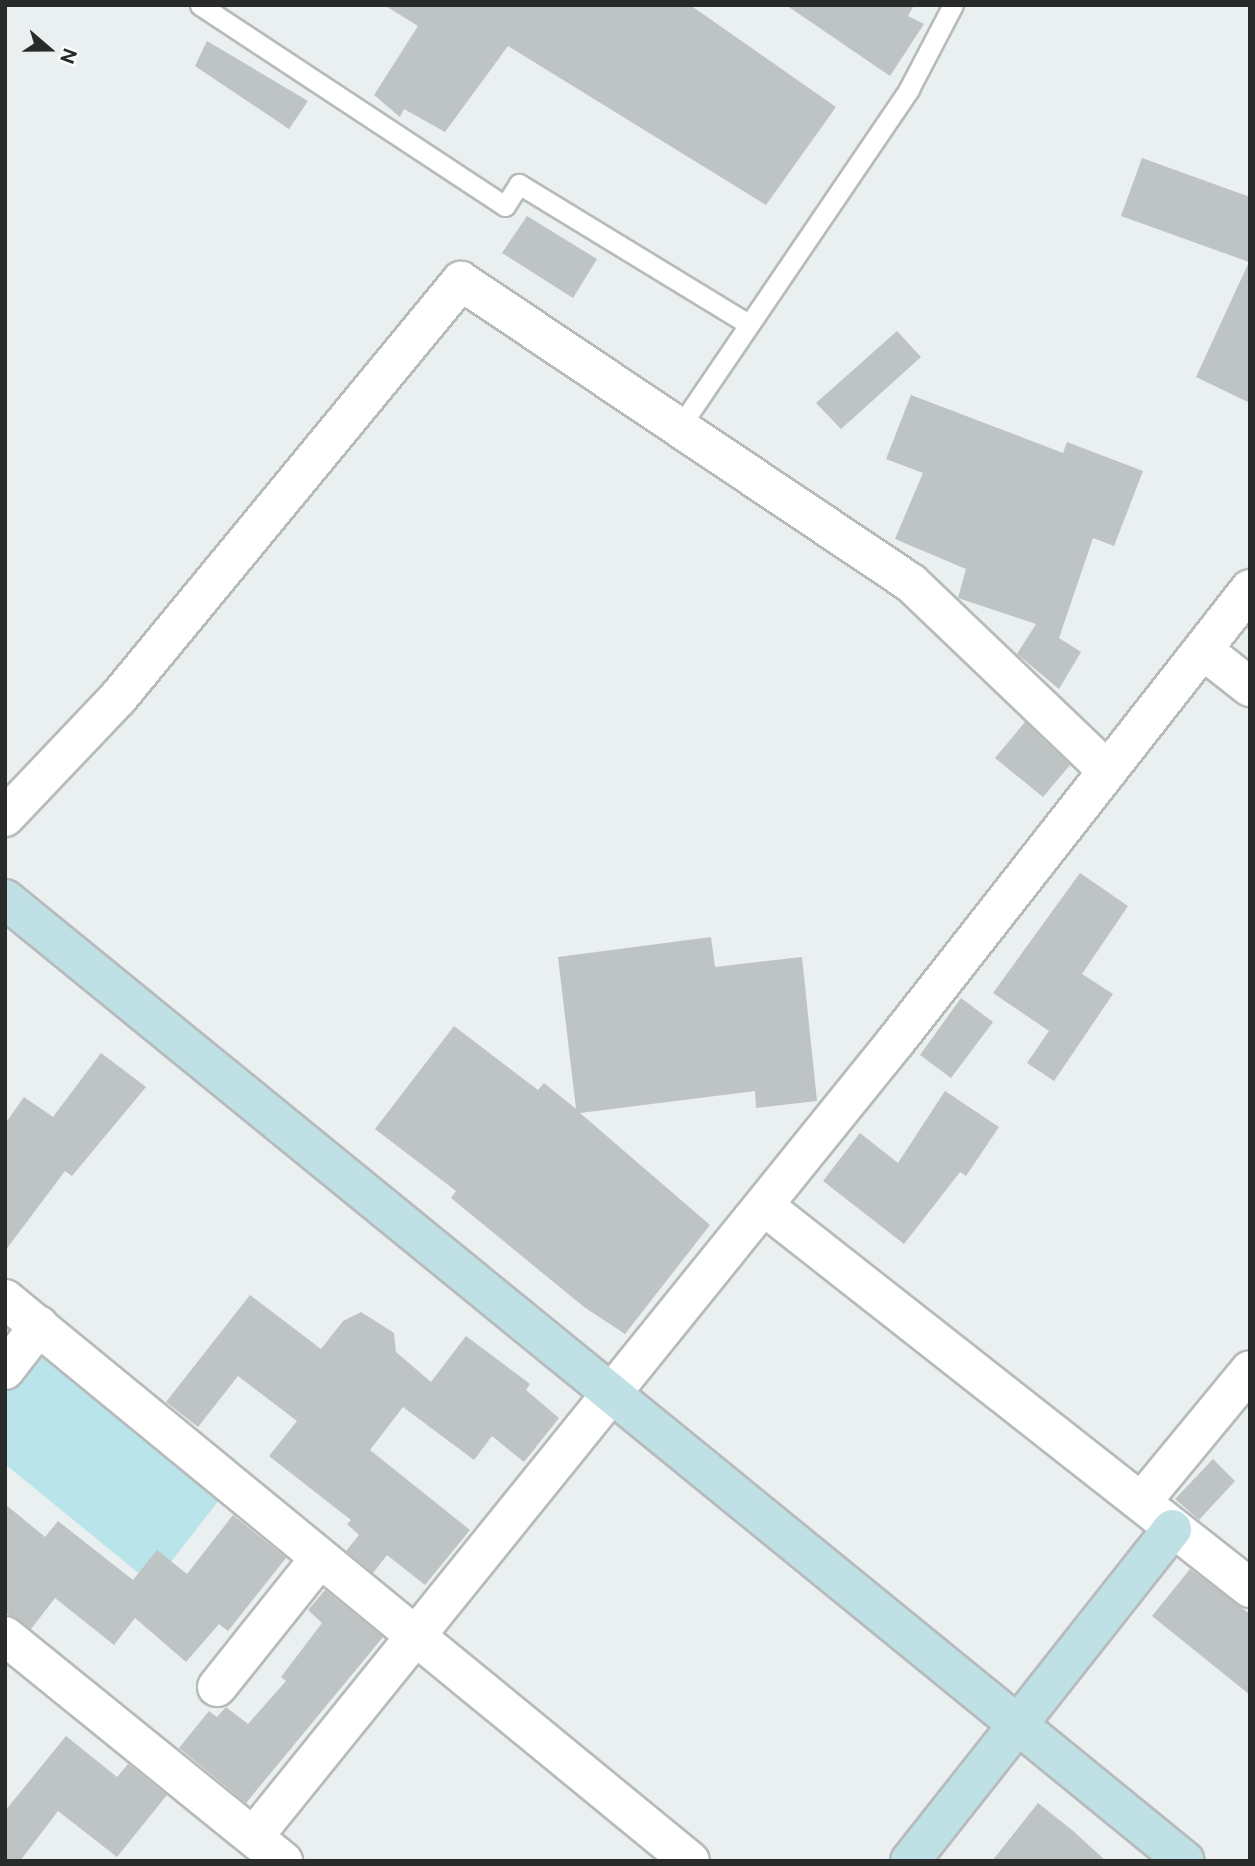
<!DOCTYPE html>
<html>
<head>
<meta charset="utf-8">
<style>
  body { margin:0 }
  #map { position:relative; width:1255px; height:1866px; overflow:hidden; background:#eaeff0; font-family:"Public Sans",sans-serif }
  div>[style] { position:absolute }
  .green>* { inset:0; background:#b9e4ea }
  .building>* { inset:0; background:#bec3c3 }
  .roads { filter:drop-shadow(2px 0 #b7bbbc) drop-shadow(-2px 0 #b7bbbc) drop-shadow(0 2px #b7bbbc) drop-shadow(0 -2px #b7bbbc) }
  .lane>* { height:19px; margin:-9.5px; padding:0 9.5px; transform-origin:9.5px; border-radius:9.5px; background:#fff }
  .street>* { height:38px; margin:-19px; padding:0 19px; transform-origin:19px; border-radius:19px; background:#fff }
  .secondary>* { height:38px; margin:-19px; padding:0 19px; transform-origin:19px; border-radius:19px; background:#bfe0e4 }
  span { translate:-50% -50%; white-space:nowrap; text-align:center; line-height:1.15; -webkit-text-stroke:7px #f8fcfd; paint-order:stroke }
  .frame { position:absolute; inset:0; border:7px solid #292b2b; pointer-events:none }
  .north { position:absolute; left:14px; top:14px; width:70px; height:70px; -webkit-text-stroke:5px #f8fcfd; paint-order:stroke; rotate:110deg; font-size:19px; font-weight:700; line-height:28px; text-align:center; color:#292b2b }
  .north::after { content:''; display:block; margin:auto; width:24px; height:32px; background:#292b2b; clip-path:polygon(50% 0,100% 100%,50% 72%,0 100%) }
</style>
</head>
<body>
<div id="map">
  <div class="green">
    <i style="clip-path:polygon(52px 1353px,223px 1495px,153px 1585px,5px 1464px,5px 1388px,33px 1354px)"></i>
  </div>
  <div class="building">
    <i style="clip-path:polygon(384px 5px,690px 5px,836px 107px,766px 205px,508px 46px,445px 132px,404px 109px,400px 117px,374px 95px,418px 26px)"></i>
    <i style="clip-path:polygon(786px 5px,914px 5px,908px 16px,924px 24px,890px 76px)"></i>
    <i style="clip-path:polygon(207px 41px,308px 101px,289px 129px,195px 66px)"></i>
    <i style="clip-path:polygon(1142px 158px,1250px 197px,1250px 403px,1196px 377px,1249px 262px,1121px 216px)"></i>
    <i style="clip-path:polygon(527px 216px,597px 259px,573px 298px,502px 253px)"></i>
    <i style="clip-path:polygon(897px 331px,921px 357px,841px 429px,816px 403px)"></i>
    <i style="clip-path:polygon(911px 395px,1063px 453px,1067px 442px,1143px 471px,1114px 546px,1093px 538px,1059px 638px,1081px 652px,1059px 689px,1017px 654px,1036px 624px,958px 598px,966px 569px,895px 539px,923px 473px,886px 459px)"></i>
    <i style="clip-path:polygon(1025px 722px,1070px 765px,1043px 797px,995px 758px)"></i>
    <i style="clip-path:polygon(1080px 873px,1128px 906px,1082px 974px,1113px 994px,1054px 1081px,1027px 1063px,1049px 1031px,993px 993px)"></i>
    <i style="clip-path:polygon(711px 937px,715px 967px,802px 957px,817px 1101px,756px 1108px,755px 1091px,580px 1113px,710px 1225px,625px 1334px,584px 1307px,451px 1198px,456px 1191px,375px 1129px,454px 1026px,538px 1090px,544px 1083px,576px 1109px,558px 957px)"></i>
    <i style="clip-path:polygon(961px 998px,993px 1022px,951px 1078px,920px 1055px)"></i>
    <i style="clip-path:polygon(101px 1053px,146px 1087px,72px 1176px,65px 1171px,5px 1251px,5px 1124px,24px 1097px,53px 1117px)"></i>
    <i style="clip-path:polygon(945px 1091px,999px 1127px,966px 1176px,960px 1172px,904px 1244px,823px 1181px,860px 1133px,898px 1163px)"></i>
    <i style="clip-path:polygon(250px 1295px,321px 1349px,343px 1321px,361px 1312px,394px 1333px,396px 1352px,431px 1382px,466px 1336px,530px 1384px,526px 1390px,559px 1418px,524px 1462px,492px 1436px,474px 1460px,403px 1407px,370px 1450px,470px 1530px,425px 1585px,387px 1555px,373px 1573px,346px 1551px,359px 1535px,347px 1524px,351px 1520px,269px 1456px,297px 1421px,238px 1376px,198px 1427px,166px 1402px)"></i>
    <i style="clip-path:polygon(1213px 1459px,1235px 1481px,1199px 1520px,1175px 1499px)"></i>
    <i style="clip-path:polygon(5px 1504px,45px 1537px,58px 1521px,133px 1580px,157px 1550px,187px 1574px,233px 1515px,286px 1558px,228px 1631px,219px 1624px,186px 1662px,135px 1618px,114px 1645px,55px 1598px,31px 1629px,5px 1612px)"></i>
    <i style="clip-path:polygon(1190px 1569px,1250px 1614px,1250px 1695px,1152px 1616px)"></i>
    <i style="clip-path:polygon(325px 1590px,383px 1637px,246px 1803px,179px 1748px,209px 1711px,217px 1717px,226px 1707px,248px 1724px,286px 1681px,281px 1677px,322px 1623px,308px 1610px)"></i>
    <i style="clip-path:polygon(66px 1736px,117px 1777px,128px 1764px,167px 1795px,117px 1857px,58px 1811px,20px 1861px,5px 1861px,5px 1811px)"></i>
    <i style="clip-path:polygon(1038px 1803px,1072px 1830px,1106px 1861px,992px 1861px)"></i>
  </div>
  <div class="roads">
    <div class="lane">
      <i style="left:200px;top:5px;width:365px;rotate:33.4deg"></i>
      <i style="left:505px;top:206px;width:26px;rotate:-58deg"></i>
      <i style="left:519px;top:184px;width:268px;rotate:31.4deg"></i>
      <i style="left:681px;top:425px;width:406px;rotate:-55.8deg"></i>
      <i style="left:909px;top:89px;width:95px;rotate:-62.4deg"></i>
    </div>
    <div class="street">
      <i style="left:1203px;top:650px;width:60px;rotate:38.2deg"></i>
      <i style="left:5px;top:817px;width:164px;rotate:-46.5deg"></i>
      <i style="left:118px;top:698px;width:540px;rotate:-50.56deg"></i>
      <i style="left:461px;top:281px;width:542px;rotate:33.87deg"></i>
      <i style="left:911px;top:583px;width:272px;rotate:43.7deg"></i>
      <i style="left:764px;top:1206px;width:618px;rotate:38.17deg"></i>
      <i style="left:5px;top:1299px;width:886px;rotate:39.37deg"></i>
      <i style="left:5px;top:1370px;width:56px;rotate:-52.3deg"></i>
      <i style="left:1143px;top:1500px;width:168px;rotate:-50.5deg"></i>
      <i style="left:5px;top:1636px;width:358px;rotate:39deg"></i>
      <i style="left:217px;top:1687px;width:165px;rotate:-51.4deg"></i>
      <i style="left:254px;top:1836px;width:1022px;rotate:-51.08deg"></i>
      <i style="left:896px;top:1041px;width:574px;rotate:-51.93deg"></i>
    </div>
    <div class="secondary">
      <i style="left:5px;top:899px;width:1522px;rotate:39.19deg"></i>
      <i style="left:910px;top:1861px;width:423px;rotate:-51.7deg"></i>
    </div>
  </div>
  <div class="frame"></div>
  <div class="north">N</div>
</div>
</body>
</html>
